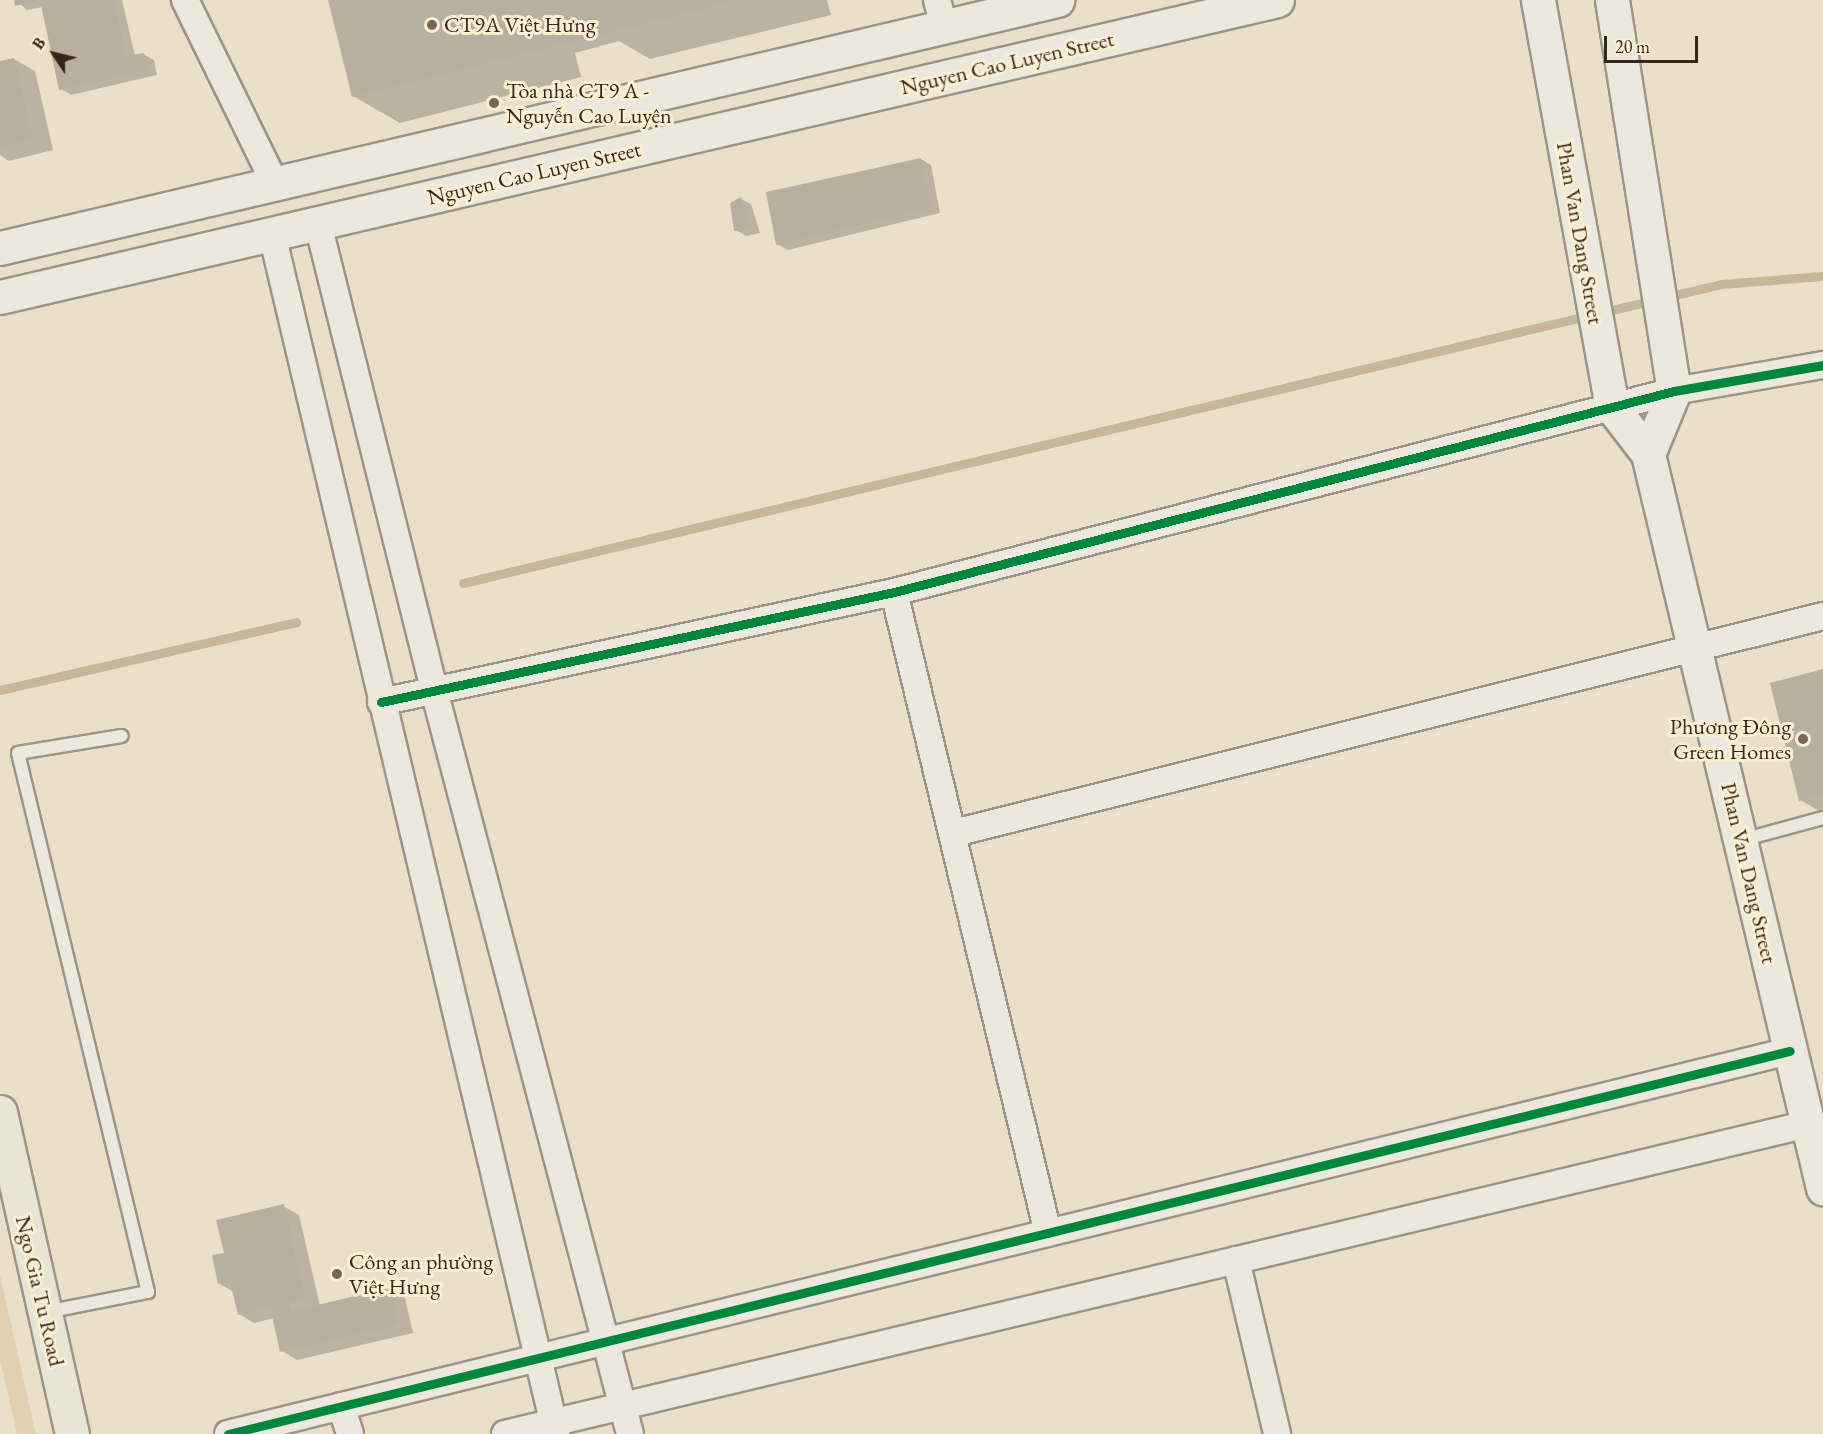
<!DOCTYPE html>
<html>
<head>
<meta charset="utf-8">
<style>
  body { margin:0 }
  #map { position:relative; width:1823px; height:1434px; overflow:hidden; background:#eae0ca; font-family:"EB Garamond",serif }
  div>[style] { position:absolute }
  .green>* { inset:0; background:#e0d1b3 }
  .shadow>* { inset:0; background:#0003 }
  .stream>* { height:9px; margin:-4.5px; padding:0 4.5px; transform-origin:4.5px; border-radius:4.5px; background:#c6b69a }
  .building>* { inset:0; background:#b7afa0 }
  .roads { filter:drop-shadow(2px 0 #9c9487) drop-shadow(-2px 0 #9c9487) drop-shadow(0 2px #9c9487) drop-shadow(0 -2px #9c9487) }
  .lane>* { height:12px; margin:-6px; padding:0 6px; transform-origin:6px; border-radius:6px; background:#ede8dd }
  .street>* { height:26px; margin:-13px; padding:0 13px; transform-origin:13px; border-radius:13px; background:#ede8dd }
  .secondary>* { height:33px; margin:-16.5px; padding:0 16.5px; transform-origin:16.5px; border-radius:16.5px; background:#ede8dd }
  .primary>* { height:33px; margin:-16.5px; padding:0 16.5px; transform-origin:16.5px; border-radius:16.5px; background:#eae4d7 }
  .cycleway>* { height:9px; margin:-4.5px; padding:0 4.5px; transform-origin:4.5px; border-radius:4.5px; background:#00873e }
  .dots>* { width:16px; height:16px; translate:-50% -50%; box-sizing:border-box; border:3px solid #faefd3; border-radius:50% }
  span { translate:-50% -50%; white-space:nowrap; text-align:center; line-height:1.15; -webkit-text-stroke:6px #faefd3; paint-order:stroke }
  .poi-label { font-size:22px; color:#39241c }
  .left { translate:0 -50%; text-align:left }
  .right { translate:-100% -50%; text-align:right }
  .street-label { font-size:22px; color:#39241c }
  .north { position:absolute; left:24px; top:24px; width:60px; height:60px; -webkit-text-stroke:4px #faefd3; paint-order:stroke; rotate:305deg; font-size:16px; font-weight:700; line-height:24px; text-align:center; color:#39241c }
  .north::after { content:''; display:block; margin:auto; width:21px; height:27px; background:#39241c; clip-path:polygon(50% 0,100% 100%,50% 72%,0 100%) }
  .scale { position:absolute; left:1604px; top:36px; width:94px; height:27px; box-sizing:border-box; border:3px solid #39241c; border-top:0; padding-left:8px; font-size:18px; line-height:21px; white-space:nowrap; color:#39241c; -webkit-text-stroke:4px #faefd3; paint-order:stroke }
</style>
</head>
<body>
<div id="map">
  <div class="green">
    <i style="clip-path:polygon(0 1275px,36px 1434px,17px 1434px,0 1359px)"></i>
  </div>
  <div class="shadow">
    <i style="clip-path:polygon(16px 0,122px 0,135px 56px,143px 54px,154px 60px,157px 75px,71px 95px,61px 89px,43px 7px,27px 10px)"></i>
    <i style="clip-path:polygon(330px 0,827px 0,831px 15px,650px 59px,619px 41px,575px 53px,581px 77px,400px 123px,353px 96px)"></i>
    <i style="clip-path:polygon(14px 59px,35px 71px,53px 150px,9px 161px,0 155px,0 62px)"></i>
    <i style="clip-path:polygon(921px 159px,931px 165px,940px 213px,788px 250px,777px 244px)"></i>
    <i style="clip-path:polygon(741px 199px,751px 204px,760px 233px,746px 236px,736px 230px)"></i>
    <i style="clip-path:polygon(1823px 671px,1823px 813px,1800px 800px)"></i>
    <i style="clip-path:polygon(283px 1206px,299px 1215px,320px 1306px,389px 1289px,405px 1298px,413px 1333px,297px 1360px,282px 1351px,274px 1318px,254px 1323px,239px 1314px,234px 1292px,220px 1284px,225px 1254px)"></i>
  </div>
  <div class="stream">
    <i style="left:463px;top:583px;width:1293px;rotate:-13.37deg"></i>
    <i style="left:1721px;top:284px;width:102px;rotate:-4.5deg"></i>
    <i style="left:0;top:690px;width:304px;rotate:-12.9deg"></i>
  </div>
  <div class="building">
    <i style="clip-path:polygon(14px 0,36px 0,36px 1px,15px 6px)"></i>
    <i style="clip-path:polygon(40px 0,114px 0,126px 56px,144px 53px,148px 70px,59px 90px)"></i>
    <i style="clip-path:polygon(328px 0,733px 0,733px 1px,352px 97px)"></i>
    <i style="clip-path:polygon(14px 58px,33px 139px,0 147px,0 61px)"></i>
    <i style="clip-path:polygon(921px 158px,931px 208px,776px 245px,766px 192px)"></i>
    <i style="clip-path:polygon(741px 197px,751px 227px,734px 231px,730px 203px)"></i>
    <i style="clip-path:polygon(1823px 669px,1823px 795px,1799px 801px,1770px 683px)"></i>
    <i style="clip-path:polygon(284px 1204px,305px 1298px,290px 1303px,291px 1311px,390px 1288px,398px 1325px,280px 1352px,270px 1307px,238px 1315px,230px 1281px,218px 1284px,212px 1255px,224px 1253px,216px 1220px)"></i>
  </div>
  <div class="roads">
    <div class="lane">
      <i style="left:1742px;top:840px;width:84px;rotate:-15.2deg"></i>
      <i style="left:46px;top:1312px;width:104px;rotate:-11.1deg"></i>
      <i style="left:148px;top:1292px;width:554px;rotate:-103.56deg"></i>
      <i style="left:18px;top:753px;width:105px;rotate:-9.3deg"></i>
    </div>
    <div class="street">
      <i style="left:185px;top:0;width:203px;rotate:63.9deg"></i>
      <i style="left:937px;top:0;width:28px;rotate:75deg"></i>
      <i style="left:318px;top:224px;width:480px;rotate:76deg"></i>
      <i style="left:434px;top:690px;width:769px;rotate:75.24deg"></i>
      <i style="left:272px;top:234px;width:1233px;rotate:76.68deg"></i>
      <i style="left:894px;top:592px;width:659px;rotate:76.49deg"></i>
      <i style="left:381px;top:702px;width:525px;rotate:-12.1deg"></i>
      <i style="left:894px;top:592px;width:805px;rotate:-14.45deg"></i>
      <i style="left:1674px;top:391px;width:151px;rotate:-9.9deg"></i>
      <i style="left:954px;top:833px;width:896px;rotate:-14.02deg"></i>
      <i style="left:1236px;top:1260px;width:179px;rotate:76.7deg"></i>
      <i style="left:341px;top:1406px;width:29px;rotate:72deg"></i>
      <i style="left:228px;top:1434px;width:1608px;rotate:-13.78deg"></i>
      <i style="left:505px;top:1434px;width:1339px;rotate:-13.38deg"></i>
    </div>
    <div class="secondary">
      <i style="left:1538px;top:0;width:414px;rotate:79.7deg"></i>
      <i style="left:1612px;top:407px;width:59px;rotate:52.5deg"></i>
      <i style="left:1648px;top:454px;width:755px;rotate:76.59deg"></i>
      <i style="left:1612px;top:0;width:396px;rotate:81deg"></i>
      <i style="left:1674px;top:391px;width:68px;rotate:112.4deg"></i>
      <i style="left:0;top:248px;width:1086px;rotate:-13.2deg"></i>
      <i style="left:0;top:297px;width:1311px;rotate:-13.09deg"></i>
    </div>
    <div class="primary">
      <i style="left:0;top:1112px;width:330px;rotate:77.4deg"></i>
    </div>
  </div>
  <div class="cycleway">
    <i style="left:381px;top:702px;width:525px;rotate:-12.1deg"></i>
    <i style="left:894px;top:592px;width:805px;rotate:-14.45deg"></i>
    <i style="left:1674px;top:391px;width:151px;rotate:-9.9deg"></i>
    <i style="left:228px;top:1434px;width:1608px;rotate:-13.78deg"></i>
  </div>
  <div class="dots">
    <i style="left:432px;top:25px;background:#776659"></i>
    <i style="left:494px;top:103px;background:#776659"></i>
    <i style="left:1803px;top:739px;background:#776659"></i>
    <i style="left:337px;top:1274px;background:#776659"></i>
  </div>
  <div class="poi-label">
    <span class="left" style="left:444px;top:25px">CT9A Việt Hưng</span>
    <span class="left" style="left:506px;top:103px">Tòa nhà CT9 A -<br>Nguyễn Cao Luyện</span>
    <span class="right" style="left:1791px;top:739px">Phương Đông<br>Green Homes</span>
    <span class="left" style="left:349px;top:1274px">Công an phường<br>Việt Hưng</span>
  </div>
  <div class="street-label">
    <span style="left:1007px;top:63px;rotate:-13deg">Nguyen Cao Luyen Street</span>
    <span style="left:534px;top:173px;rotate:-13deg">Nguyen Cao Luyen Street</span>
    <span style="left:1580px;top:233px;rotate:80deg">Phan Van Dang Street</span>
    <span style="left:1749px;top:873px;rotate:77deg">Phan Van Dang Street</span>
    <span style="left:40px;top:1291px;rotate:77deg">Ngo Gia Tu Road</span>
  </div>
  <div class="north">B</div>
  <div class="scale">20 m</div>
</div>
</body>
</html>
